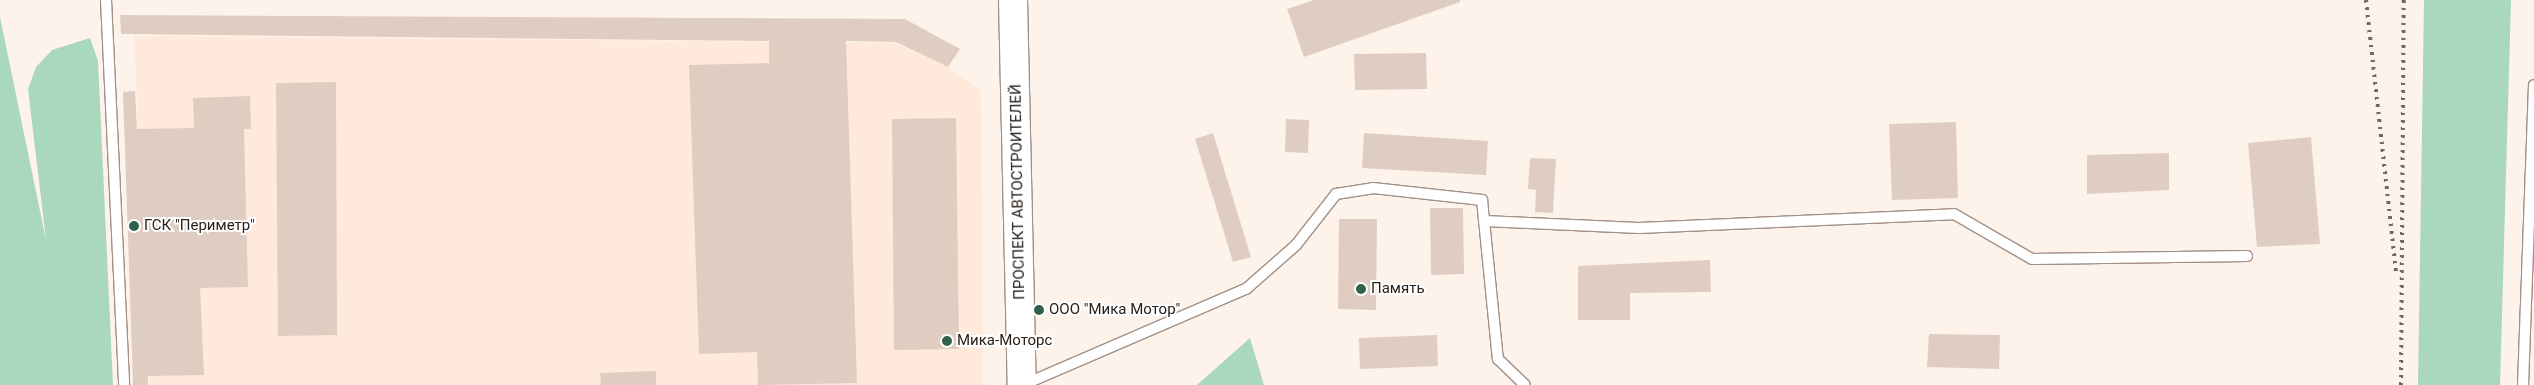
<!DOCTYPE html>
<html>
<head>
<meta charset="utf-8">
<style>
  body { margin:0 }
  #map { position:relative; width:2534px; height:385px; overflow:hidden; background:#fef3eb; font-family:Roboto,sans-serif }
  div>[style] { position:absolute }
  .built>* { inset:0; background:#fee9db }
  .green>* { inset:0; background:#a9d8be }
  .building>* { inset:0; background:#e0cdc1 }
  .roads { filter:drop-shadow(1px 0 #a29085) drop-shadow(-1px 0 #a29085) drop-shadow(0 1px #a29085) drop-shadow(0 -1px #a29085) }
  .lane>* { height:10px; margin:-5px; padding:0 5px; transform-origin:5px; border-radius:5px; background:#fff }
  .secondary>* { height:28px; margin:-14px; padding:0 14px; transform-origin:14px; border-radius:14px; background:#fff }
  .rail>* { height:4px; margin-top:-2px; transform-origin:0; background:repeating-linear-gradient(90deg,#706862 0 2.5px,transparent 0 7.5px) }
  .dots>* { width:14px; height:14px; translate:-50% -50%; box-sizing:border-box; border:2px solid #fff; border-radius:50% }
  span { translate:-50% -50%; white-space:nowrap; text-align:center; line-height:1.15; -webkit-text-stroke:4px #fff; paint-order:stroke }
  .street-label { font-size:15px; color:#28211c }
  .poi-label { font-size:15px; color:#28211c }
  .left { translate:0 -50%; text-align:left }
</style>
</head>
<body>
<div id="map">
  <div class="built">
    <i style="clip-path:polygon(134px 36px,895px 43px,948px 67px,981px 91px,983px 385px,149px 385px)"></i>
  </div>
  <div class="green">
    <i style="clip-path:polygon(2424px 0,2511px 0,2500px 385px,2418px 385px)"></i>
    <i style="clip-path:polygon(0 17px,46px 240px,28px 89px,36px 67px,52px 50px,90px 38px,98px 61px,113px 385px,0 385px)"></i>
    <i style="clip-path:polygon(1250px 338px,1264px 385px,1197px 385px)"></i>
  </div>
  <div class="building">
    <i style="clip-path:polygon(1314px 0,1460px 0,1460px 2px,1304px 57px,1287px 9px)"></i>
    <i style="clip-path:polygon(120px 15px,905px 19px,960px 49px,948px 67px,896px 42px,846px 41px,857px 383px,758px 385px,757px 352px,699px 354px,689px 65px,769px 63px,769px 41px,121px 34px)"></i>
    <i style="clip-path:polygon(1426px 53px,1427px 89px,1355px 90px,1354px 54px)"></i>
    <i style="clip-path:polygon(336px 82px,337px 335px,278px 336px,276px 83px)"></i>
    <i style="clip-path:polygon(135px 91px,137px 129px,194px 128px,193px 98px,250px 96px,251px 129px,244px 129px,248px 287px,200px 288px,204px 375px,148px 376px,148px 385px,133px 385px,123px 92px)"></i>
    <i style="clip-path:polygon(956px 118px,959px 349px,894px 350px,892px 119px)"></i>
    <i style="clip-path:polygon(1286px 119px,1309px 120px,1308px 153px,1285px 152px)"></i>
    <i style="clip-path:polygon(1956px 122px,1958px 198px,1892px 200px,1889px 124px)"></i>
    <i style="clip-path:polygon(1213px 133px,1251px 257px,1233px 262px,1195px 139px)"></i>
    <i style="clip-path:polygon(1364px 133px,1488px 141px,1486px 175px,1362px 168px)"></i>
    <i style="clip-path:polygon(2311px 137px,2320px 244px,2257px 247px,2248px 143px)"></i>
    <i style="clip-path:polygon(2169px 153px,2169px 190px,2087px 194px,2087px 155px)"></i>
    <i style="clip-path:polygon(1530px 158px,1556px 159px,1553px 213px,1535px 212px,1536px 190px,1528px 189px)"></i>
    <i style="clip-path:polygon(1430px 208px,1463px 208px,1464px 274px,1431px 275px)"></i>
    <i style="clip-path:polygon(1339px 219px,1377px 219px,1376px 310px,1338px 309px)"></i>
    <i style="clip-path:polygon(1710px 260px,1711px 292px,1630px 293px,1630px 320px,1578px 320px,1578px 266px)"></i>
    <i style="clip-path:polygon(1929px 334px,2000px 335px,1999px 369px,1927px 367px)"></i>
    <i style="clip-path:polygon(1437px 335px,1438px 366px,1360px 369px,1359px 338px)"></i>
    <i style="clip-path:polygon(656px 371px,656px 385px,601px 385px,600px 373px)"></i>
  </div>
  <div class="roads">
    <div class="lane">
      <i style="left:106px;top:0;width:385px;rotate:87.3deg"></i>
      <i style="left:1484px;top:221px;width:155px;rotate:2.6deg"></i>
      <i style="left:1639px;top:228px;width:315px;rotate:-2.5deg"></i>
      <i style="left:1954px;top:214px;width:90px;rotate:30deg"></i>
      <i style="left:2032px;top:259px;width:215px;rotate:-0.8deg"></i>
      <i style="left:1025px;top:384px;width:241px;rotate:-23.3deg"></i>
      <i style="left:1246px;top:289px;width:67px;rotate:-41.3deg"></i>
      <i style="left:1296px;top:245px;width:65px;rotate:-51.9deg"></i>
      <i style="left:1336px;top:194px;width:37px;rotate:-9deg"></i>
      <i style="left:1373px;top:188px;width:110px;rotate:6.3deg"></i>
      <i style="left:1482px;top:200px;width:160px;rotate:84.3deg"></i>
      <i style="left:1498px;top:359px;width:37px;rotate:44deg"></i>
      <i style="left:2523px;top:385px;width:300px;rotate:-87.9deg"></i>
    </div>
    <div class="secondary">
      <i style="left:1013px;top:0;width:385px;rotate:88.7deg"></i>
    </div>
  </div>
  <div class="rail">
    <i style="left:2366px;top:0;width:273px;rotate:83.7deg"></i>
    <i style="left:2401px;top:385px;width:385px;rotate:-89.6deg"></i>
  </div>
  <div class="dots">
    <i style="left:134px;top:226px;background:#2e6349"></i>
    <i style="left:1361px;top:289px;background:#2e6349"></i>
    <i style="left:1039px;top:310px;background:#2e6349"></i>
    <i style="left:947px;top:341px;background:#2e6349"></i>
  </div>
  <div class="street-label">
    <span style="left:1018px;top:192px;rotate:-91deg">ПРОСПЕКТ АВТОСТРОИТЕЛЕЙ</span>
  </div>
  <div class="poi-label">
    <span class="left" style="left:144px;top:226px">ГСК "Периметр"</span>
    <span class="left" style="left:1371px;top:289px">Память</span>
    <span class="left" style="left:1049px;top:310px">ООО "Мика Мотор"</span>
    <span class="left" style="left:957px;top:341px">Мика-Моторс</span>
  </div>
</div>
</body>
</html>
